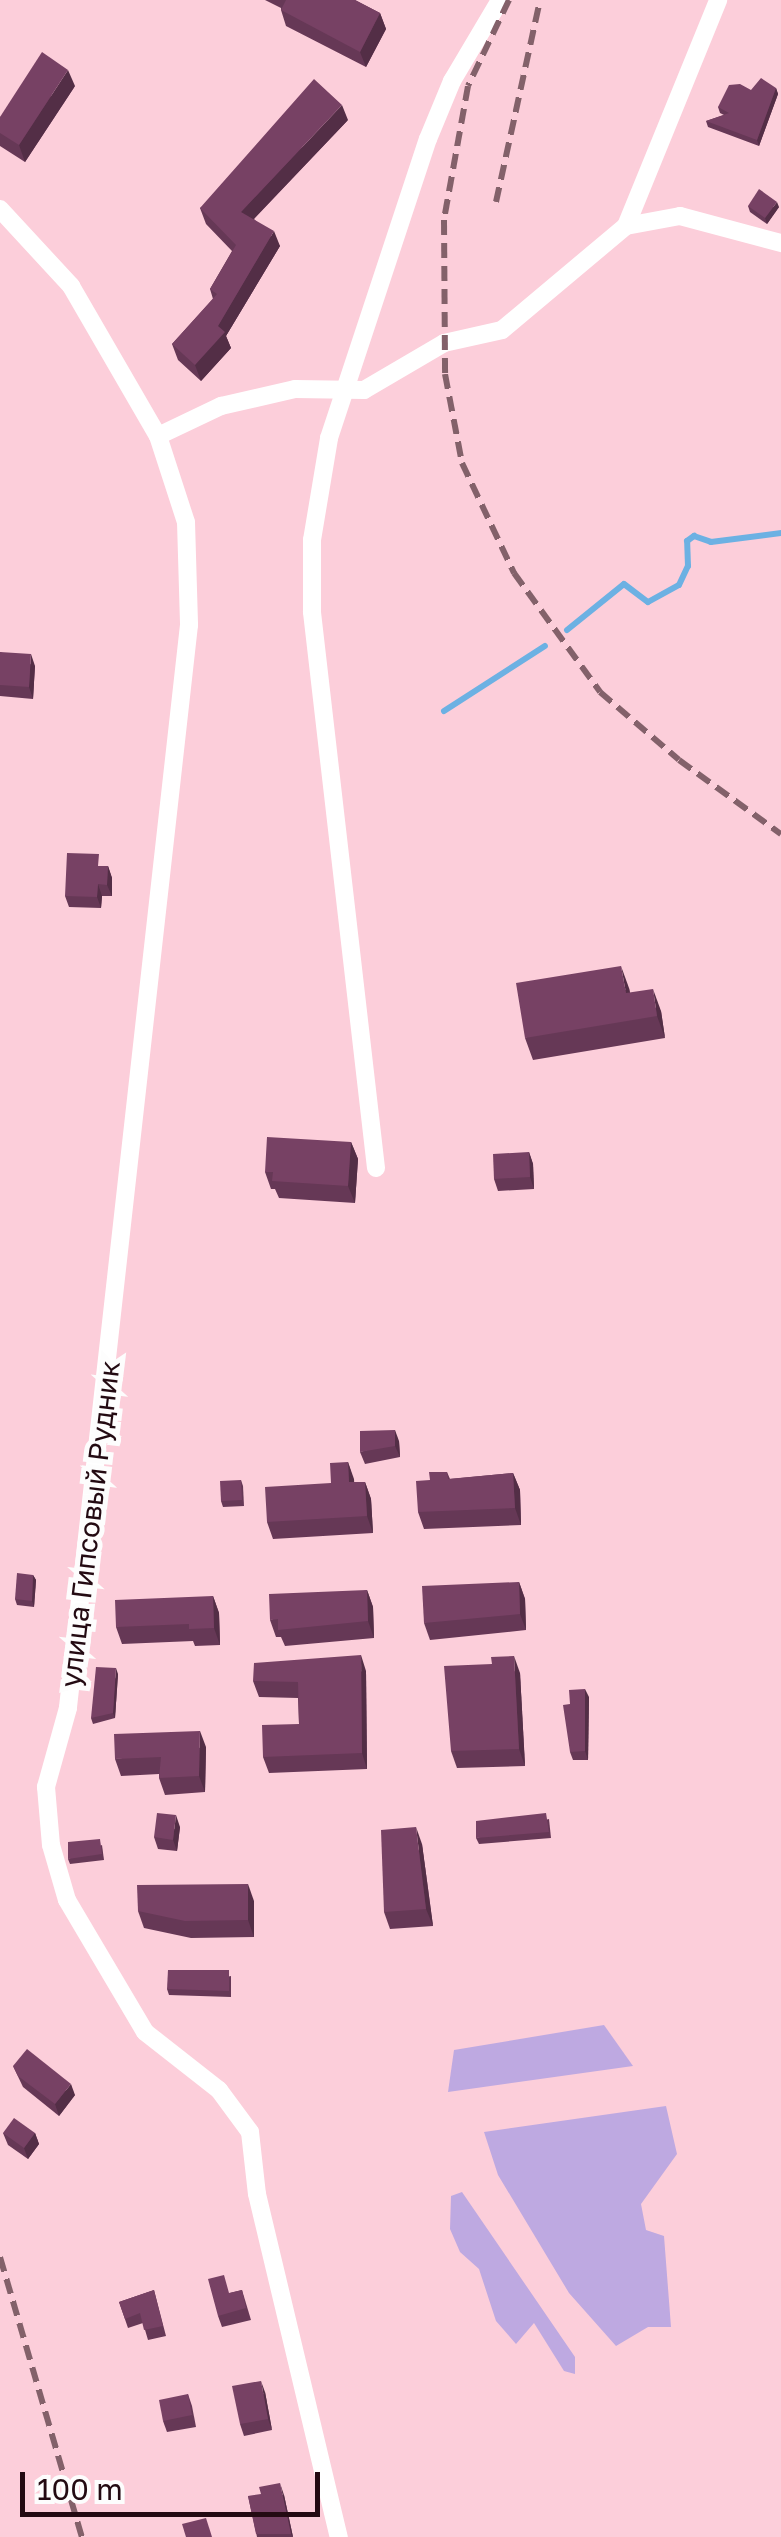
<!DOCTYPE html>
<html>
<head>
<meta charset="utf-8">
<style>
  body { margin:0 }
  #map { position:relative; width:781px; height:2537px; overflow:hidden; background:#fcceda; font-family:"Golos Text",sans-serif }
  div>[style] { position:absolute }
  .green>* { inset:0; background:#bea9e1 }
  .stream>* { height:6px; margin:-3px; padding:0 3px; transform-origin:3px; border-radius:3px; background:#6cb1e3 }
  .street>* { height:18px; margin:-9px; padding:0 9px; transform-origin:9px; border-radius:9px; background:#fff }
  .rail>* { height:6px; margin-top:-3px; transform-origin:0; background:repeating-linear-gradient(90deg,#83616a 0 15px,transparent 0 23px) }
  .wall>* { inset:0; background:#663856 }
  .shaded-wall>* { inset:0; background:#532e46 }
  .building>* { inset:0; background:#774164 }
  span { translate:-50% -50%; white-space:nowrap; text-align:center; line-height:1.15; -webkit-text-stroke:10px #fdfdfd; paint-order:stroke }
  .street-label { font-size:28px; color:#230a12 }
  .scale { position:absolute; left:20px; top:2472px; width:300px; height:45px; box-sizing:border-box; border:5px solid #230a12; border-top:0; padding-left:12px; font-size:30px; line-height:35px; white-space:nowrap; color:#230a12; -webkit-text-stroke:8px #fdfdfd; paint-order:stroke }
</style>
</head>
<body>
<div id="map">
  <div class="green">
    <i style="clip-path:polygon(604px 2025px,633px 2066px,448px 2092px,454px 2050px)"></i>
    <i style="clip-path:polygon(666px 2106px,677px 2154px,641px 2204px,646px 2230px,664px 2236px,671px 2327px,648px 2327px,616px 2346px,569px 2293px,498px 2175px,484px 2132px)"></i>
    <i style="clip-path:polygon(462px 2192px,575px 2357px,575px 2374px,564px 2371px,534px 2323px,516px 2344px,496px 2321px,479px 2269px,460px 2252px,450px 2229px,451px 2196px)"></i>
  </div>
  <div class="stream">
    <i style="left:567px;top:630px;width:73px;rotate:-38.9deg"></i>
    <i style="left:624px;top:584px;width:30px;rotate:37deg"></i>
    <i style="left:648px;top:602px;width:35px;rotate:-29deg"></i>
    <i style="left:679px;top:585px;width:21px;rotate:-65deg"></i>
    <i style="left:688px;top:566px;width:25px;rotate:-92deg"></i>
    <i style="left:687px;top:541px;width:9px;rotate:-36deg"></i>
    <i style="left:694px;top:536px;width:18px;rotate:19deg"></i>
    <i style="left:711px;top:542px;width:71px;rotate:-7.3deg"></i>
    <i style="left:444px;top:711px;width:120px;rotate:-32.8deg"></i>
  </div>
  <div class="street">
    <i style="left:0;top:209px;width:105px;rotate:47.3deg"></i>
    <i style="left:71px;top:286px;width:173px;rotate:59.9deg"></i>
    <i style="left:158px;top:436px;width:90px;rotate:72deg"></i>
    <i style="left:186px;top:522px;width:103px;rotate:88.3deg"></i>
    <i style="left:189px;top:625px;width:1090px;rotate:96.38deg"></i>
    <i style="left:68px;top:1708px;width:82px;rotate:105.6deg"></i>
    <i style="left:46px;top:1787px;width:58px;rotate:85.1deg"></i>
    <i style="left:51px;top:1845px;width:57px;rotate:73.8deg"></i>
    <i style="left:67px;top:1900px;width:153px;rotate:59.4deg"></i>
    <i style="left:145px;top:2032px;width:94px;rotate:38.1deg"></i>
    <i style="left:219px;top:2090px;width:52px;rotate:53.6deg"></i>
    <i style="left:250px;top:2132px;width:62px;rotate:83.6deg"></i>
    <i style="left:257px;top:2194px;width:353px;rotate:76.6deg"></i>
    <i style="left:626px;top:226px;width:55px;rotate:-10.5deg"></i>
    <i style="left:680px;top:216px;width:105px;rotate:15deg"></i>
    <i style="left:158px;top:436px;width:70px;rotate:-25.5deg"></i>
    <i style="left:221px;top:406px;width:76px;rotate:-12.9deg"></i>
    <i style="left:295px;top:389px;width:69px;rotate:0.8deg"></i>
    <i style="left:364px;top:390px;width:93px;rotate:-30.4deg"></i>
    <i style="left:444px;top:343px;width:59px;rotate:-12.6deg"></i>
    <i style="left:502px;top:330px;width:162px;rotate:-40deg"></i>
    <i style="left:626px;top:226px;width:244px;rotate:-67.8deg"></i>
    <i style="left:376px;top:1168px;width:560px;rotate:-96.57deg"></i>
    <i style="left:312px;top:612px;width:72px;rotate:-90deg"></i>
    <i style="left:312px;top:540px;width:103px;rotate:-80.5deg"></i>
    <i style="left:329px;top:438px;width:315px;rotate:-71.7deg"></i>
    <i style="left:428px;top:139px;width:63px;rotate:-67.5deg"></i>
    <i style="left:452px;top:81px;width:94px;rotate:-59.3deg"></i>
  </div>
  <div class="rail">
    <i style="left:509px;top:0;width:95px;rotate:115.5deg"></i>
    <i style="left:468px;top:86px;width:136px;rotate:100.2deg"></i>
    <i style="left:444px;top:220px;width:154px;rotate:89.6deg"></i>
    <i style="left:445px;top:374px;width:91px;rotate:79.2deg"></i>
    <i style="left:462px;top:463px;width:122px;rotate:64.7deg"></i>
    <i style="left:514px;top:573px;width:147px;rotate:54.1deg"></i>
    <i style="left:600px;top:692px;width:104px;rotate:40.7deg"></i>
    <i style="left:679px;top:760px;width:126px;rotate:36deg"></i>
    <i style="left:496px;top:202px;width:207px;rotate:-77.7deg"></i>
    <i style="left:0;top:2257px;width:292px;rotate:73.7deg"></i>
  </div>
  <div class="wall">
    <i style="clip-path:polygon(265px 0,355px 0,380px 13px,386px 29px,366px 67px,286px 26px,281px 10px,281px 8px)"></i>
    <i style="clip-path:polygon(75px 86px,25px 162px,0 146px,0 117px)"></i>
    <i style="clip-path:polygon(776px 88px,778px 94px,759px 146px,708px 127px,706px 121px,724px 115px,720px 113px,718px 107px,751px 90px)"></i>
    <i style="clip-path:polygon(348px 120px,254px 219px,280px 246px,226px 336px,231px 348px,201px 381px,178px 360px,172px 344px,213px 299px,210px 289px,232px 251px,206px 224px,200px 208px)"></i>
    <i style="clip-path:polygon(748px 206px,779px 207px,767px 224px,750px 212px)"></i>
    <i style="clip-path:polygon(0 652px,35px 666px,33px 699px,0 696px)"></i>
    <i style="clip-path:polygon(103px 866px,108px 866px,112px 878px,112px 896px,102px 896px,101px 908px,69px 907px,65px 896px)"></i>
    <i style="clip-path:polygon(629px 988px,630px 993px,661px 1011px,665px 1038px,533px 1060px,525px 1038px)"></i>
    <i style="clip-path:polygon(351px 1142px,358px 1159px,355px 1203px,279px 1198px,275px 1189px,271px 1189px,265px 1172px)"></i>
    <i style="clip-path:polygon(529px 1152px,533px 1164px,534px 1189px,498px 1191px,494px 1179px)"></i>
    <i style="clip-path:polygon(399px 1441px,400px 1457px,365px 1464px,360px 1452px)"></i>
    <i style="clip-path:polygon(348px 1462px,354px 1482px,365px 1482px,371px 1499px,373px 1533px,273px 1539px,267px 1522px,331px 1483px)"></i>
    <i style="clip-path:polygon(447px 1472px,450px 1479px,513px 1473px,520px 1490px,521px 1525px,424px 1529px,418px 1512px,430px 1480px)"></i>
    <i style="clip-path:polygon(241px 1480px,243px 1486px,244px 1506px,223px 1507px,221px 1501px)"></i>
    <i style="clip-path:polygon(33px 1575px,36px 1580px,34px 1607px,17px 1605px,15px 1599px)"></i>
    <i style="clip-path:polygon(519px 1582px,525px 1599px,526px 1630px,430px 1640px,424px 1623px)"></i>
    <i style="clip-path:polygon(367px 1590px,373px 1607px,374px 1638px,285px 1646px,281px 1637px,276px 1637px,270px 1620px)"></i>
    <i style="clip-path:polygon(213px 1596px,219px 1613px,220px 1645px,195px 1646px,193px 1641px,122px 1644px,116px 1627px)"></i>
    <i style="clip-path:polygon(492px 1664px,520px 1673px,525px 1766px,457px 1768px,451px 1751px)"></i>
    <i style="clip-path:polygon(366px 1671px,367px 1769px,269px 1773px,263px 1757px,299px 1724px,298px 1698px,259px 1697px,253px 1681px)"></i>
    <i style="clip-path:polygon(118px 1674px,115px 1718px,93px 1724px,91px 1718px)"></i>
    <i style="clip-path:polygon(589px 1697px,588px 1760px,573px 1760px,570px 1752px,570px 1704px)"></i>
    <i style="clip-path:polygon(206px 1747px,205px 1792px,165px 1795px,159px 1778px,159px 1774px,121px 1776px,115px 1759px)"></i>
    <i style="clip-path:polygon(549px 1819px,551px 1838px,479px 1844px,476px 1838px)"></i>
    <i style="clip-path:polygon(180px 1827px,177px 1851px,158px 1849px,154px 1837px)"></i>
    <i style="clip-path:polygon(422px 1844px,433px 1926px,390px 1929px,384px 1912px)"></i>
    <i style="clip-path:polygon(102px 1845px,104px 1860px,70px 1864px,68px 1859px)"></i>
    <i style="clip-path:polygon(254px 1901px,254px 1937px,191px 1938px,144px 1928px,138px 1911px)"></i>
    <i style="clip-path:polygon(231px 1976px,231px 1997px,169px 1995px,167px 1989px)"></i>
    <i style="clip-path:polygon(13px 2066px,75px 2095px,59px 2116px,23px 2087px)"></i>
    <i style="clip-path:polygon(3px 2133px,35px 2133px,39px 2144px,28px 2159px,8px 2145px)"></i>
    <i style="clip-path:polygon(154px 2290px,166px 2336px,148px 2340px,143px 2323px,128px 2328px,119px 2302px)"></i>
    <i style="clip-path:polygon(242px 2290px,251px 2320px,222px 2327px,218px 2316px,230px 2293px)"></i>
    <i style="clip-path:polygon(265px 2392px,272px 2430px,244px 2436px,240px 2424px)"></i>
    <i style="clip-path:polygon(188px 2394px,192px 2406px,196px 2427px,167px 2432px,163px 2421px)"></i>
    <i style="clip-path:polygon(284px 2495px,293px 2537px,257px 2537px,248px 2496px)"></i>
  </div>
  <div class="shaded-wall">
    <i style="clip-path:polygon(380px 13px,386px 29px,366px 67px,360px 52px)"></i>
    <i style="clip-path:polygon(68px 70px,75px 86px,25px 162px,19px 145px)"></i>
    <i style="clip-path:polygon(776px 88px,778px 94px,759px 146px,757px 140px)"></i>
    <i style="clip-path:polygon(342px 105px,348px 120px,246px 227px,241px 212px)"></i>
    <i style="clip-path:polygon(777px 202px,779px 207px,767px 224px,765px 218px)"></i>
    <i style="clip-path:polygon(274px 231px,280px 246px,226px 336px,231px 348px,201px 381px,195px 365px)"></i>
    <i style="clip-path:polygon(31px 654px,35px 666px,33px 699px,29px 687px)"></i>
    <i style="clip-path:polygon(108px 866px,112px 878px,112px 896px,107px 885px)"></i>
    <i style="clip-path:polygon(98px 884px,102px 896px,101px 908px,97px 897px)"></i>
    <i style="clip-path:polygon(621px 966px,629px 988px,634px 1015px,626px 993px)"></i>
    <i style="clip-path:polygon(653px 989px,661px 1011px,665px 1038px,657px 1016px)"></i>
    <i style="clip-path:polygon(351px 1142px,358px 1159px,355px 1203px,348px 1186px)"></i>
    <i style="clip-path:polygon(529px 1152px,533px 1164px,534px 1189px,530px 1177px)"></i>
    <i style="clip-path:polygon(395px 1430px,399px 1441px,400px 1457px,395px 1446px)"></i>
    <i style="clip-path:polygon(348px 1462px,354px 1479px,355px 1499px,349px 1482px)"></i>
    <i style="clip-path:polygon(513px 1473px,520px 1490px,521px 1525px,515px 1508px)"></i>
    <i style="clip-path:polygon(365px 1482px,371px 1499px,373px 1533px,367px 1516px)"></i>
    <i style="clip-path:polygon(33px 1575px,36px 1580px,34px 1607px,32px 1601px)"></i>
    <i style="clip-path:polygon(519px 1582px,525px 1599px,526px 1630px,520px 1614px)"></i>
    <i style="clip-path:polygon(367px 1590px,373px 1607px,374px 1638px,368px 1621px)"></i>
    <i style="clip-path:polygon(213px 1596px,219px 1613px,220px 1645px,214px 1628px)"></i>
    <i style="clip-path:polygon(361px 1655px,366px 1671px,367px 1769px,362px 1753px)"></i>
    <i style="clip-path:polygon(514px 1656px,520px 1673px,525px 1766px,519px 1749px)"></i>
    <i style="clip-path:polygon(116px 1668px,118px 1674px,115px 1718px,113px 1713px)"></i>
    <i style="clip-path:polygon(585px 1689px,589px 1697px,588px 1760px,585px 1751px)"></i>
    <i style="clip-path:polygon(200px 1731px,206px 1747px,205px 1792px,199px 1776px)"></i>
    <i style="clip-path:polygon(176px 1815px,180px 1827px,177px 1851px,173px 1840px)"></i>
    <i style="clip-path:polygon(416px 1827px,422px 1844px,433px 1926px,426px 1909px)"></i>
    <i style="clip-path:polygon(248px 1884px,254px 1901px,254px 1937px,248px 1920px)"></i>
    <i style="clip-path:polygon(71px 2084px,75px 2095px,59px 2116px,55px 2104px)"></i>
    <i style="clip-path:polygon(35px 2133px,39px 2144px,28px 2159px,24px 2148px)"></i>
    <i style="clip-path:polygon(261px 2381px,265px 2392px,272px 2430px,268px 2419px)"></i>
    <i style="clip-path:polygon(280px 2483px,284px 2495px,293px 2537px,291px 2534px)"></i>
  </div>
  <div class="building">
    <i style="clip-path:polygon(286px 0,355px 0,380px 13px,360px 52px,281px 10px)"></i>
    <i style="clip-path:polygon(42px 52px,68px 70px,19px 145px,0 133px,0 117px)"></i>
    <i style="clip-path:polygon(761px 78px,776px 88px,757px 140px,706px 121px,729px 113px,718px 107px,729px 85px,740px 84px,751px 90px)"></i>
    <i style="clip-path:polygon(314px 79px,342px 105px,241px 212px,274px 231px,218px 326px,225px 332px,195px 365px,172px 344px,217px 294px,210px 289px,236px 245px,200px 208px)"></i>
    <i style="clip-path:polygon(759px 189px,777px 202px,765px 218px,748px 206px)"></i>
    <i style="clip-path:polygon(0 652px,31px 654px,29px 687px,0 685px)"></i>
    <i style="clip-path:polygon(67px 853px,99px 854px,98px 866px,108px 866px,107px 885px,98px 884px,97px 897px,65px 896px)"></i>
    <i style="clip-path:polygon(621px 966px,626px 993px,653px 989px,657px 1016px,525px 1038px,516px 983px)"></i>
    <i style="clip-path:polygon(267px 1137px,351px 1142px,348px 1186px,272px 1181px,273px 1172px,265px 1172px)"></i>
    <i style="clip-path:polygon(529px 1152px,530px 1177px,494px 1179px,493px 1154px)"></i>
    <i style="clip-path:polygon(395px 1430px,395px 1446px,360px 1452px,360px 1431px)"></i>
    <i style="clip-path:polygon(348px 1462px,349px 1482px,365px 1482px,367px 1516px,267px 1522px,265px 1487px,331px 1483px,330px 1463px)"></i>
    <i style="clip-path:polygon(429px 1472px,447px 1472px,448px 1479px,513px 1473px,515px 1508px,418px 1512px,416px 1481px,430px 1480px)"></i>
    <i style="clip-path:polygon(241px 1480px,242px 1500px,221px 1501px,220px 1481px)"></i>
    <i style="clip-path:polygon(17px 1573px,33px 1575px,32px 1601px,15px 1599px)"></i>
    <i style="clip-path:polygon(519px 1582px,520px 1614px,424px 1623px,422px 1586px)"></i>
    <i style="clip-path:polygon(367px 1590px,368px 1621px,278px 1630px,278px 1619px,270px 1620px,269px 1594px)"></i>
    <i style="clip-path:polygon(213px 1596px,214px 1628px,189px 1629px,189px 1624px,116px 1627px,115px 1600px)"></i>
    <i style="clip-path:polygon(361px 1655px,362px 1753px,263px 1757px,262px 1725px,299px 1724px,298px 1682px,253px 1681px,254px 1663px)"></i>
    <i style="clip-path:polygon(514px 1656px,519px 1749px,451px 1751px,444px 1666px,492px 1664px,491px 1657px)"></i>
    <i style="clip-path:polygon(96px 1667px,116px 1668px,113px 1713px,91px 1718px)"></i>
    <i style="clip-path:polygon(585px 1689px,585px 1751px,570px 1752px,563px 1705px,570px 1704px,569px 1690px)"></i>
    <i style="clip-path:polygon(200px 1731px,199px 1776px,159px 1778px,161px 1757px,115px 1759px,114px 1734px)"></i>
    <i style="clip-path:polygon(157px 1813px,176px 1815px,173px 1840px,154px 1837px)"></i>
    <i style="clip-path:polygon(546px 1813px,549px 1832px,476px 1838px,476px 1821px)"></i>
    <i style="clip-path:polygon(416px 1827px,426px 1909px,384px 1912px,381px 1830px)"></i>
    <i style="clip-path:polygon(100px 1839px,102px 1854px,68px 1859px,68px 1842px)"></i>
    <i style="clip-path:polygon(248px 1884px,248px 1920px,185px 1921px,138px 1911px,137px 1885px)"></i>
    <i style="clip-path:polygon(168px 1970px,229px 1970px,229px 1991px,167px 1989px)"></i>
    <i style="clip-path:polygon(27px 2049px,71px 2084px,55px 2104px,18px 2076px,13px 2066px)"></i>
    <i style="clip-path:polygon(14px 2118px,35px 2133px,24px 2148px,3px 2133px)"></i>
    <i style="clip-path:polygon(224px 2275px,229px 2293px,242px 2290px,246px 2308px,218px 2316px,208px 2279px)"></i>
    <i style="clip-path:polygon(154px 2290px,163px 2326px,144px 2330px,140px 2313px,125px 2319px,119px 2302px)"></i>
    <i style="clip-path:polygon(261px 2381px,268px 2419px,240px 2424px,232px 2386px)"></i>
    <i style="clip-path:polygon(188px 2394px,192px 2415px,163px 2421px,159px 2400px)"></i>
    <i style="clip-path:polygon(280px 2483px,291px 2534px,256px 2534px,248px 2496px,261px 2494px,259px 2487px)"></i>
    <i style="clip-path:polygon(206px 2518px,212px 2537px,186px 2537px,182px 2524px)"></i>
  </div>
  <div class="street-label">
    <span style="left:90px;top:1524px;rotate:-83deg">улица Гипсовый Рудник</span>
  </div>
  <div class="scale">100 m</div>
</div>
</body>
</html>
